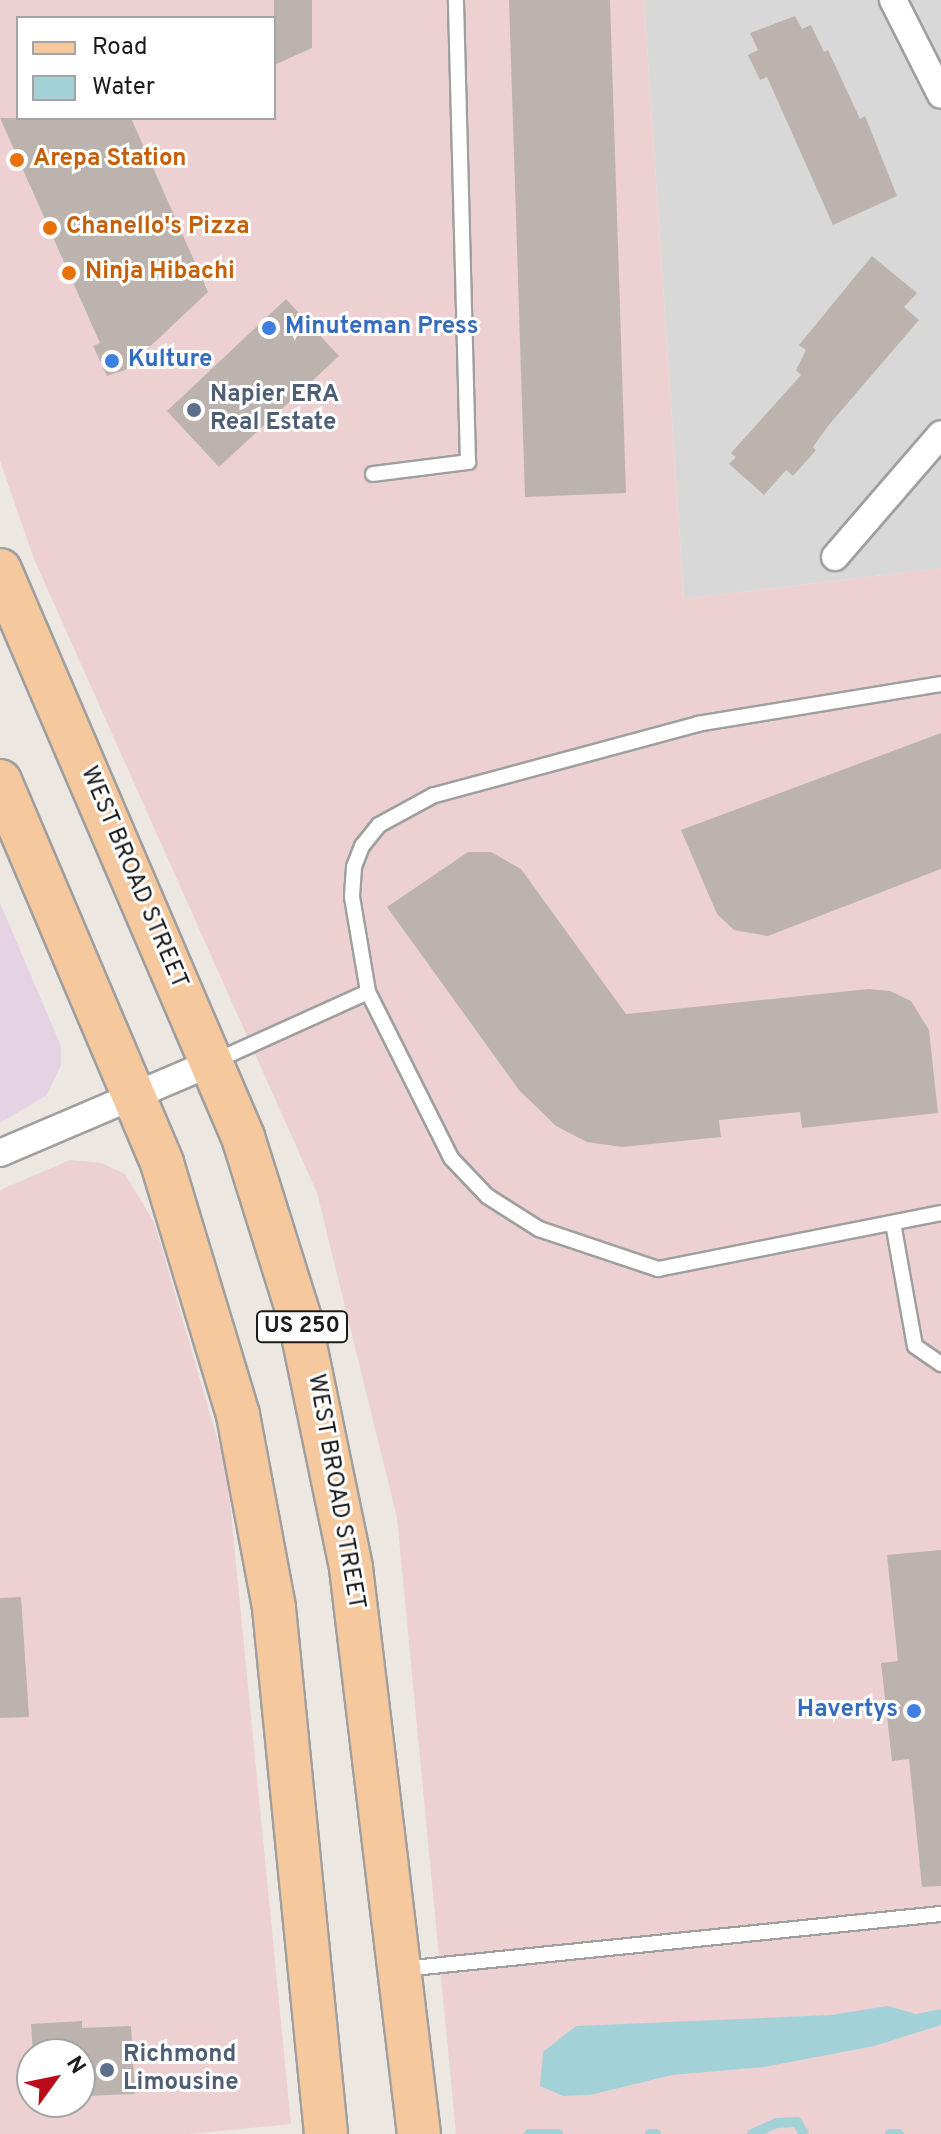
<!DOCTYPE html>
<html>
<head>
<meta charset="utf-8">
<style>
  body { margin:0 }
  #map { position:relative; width:941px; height:2134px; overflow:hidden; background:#ece8e1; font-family:Overpass,sans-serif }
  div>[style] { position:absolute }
  .residential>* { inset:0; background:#d9d8d8 }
  .commercial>* { inset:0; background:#edd1d2 }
  .industrial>* { inset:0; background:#e5d3e3 }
  .water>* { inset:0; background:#a3d1d8 }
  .stream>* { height:10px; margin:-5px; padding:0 5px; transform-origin:5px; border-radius:5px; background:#a3d1d8 }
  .building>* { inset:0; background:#bcb3ae }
  .roads { filter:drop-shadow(2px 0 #9f9f9f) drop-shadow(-2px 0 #9f9f9f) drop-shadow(0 2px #9f9f9f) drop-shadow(0 -2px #9f9f9f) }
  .lane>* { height:14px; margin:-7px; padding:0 7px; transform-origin:7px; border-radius:7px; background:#fff }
  .street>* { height:26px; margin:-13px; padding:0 13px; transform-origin:13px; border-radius:13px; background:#fff }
  .primary>* { height:42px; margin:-21px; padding:0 21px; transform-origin:21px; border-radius:21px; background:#f6c89d }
  .dots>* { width:22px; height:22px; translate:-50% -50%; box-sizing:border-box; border:4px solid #fff; border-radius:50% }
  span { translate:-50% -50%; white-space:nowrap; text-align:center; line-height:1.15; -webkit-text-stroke:6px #fff; paint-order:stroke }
  .shield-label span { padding:2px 6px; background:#fff; border:2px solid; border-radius:6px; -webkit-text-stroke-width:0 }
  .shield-label { font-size:22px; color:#1b1b1b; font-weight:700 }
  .food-label { font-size:24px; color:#c56008; font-weight:700 }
  .left { translate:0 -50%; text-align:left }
  .shop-label { font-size:24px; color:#366cbe; font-weight:700 }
  .right { translate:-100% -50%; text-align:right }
  .service-label { font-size:24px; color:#4e5e75; font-weight:700 }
  .street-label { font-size:24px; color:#1b1b1b }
  .legend { position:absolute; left:16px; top:16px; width:260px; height:104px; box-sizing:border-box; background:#fff; border:2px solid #a4a4a4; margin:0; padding:10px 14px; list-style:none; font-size:24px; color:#1b1b1b }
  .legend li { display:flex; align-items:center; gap:16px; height:40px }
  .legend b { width:40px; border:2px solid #a4a4a4 }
  .north { position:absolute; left:16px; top:2038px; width:80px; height:80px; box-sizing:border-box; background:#fff; border:2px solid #a4a4a4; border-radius:50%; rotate:57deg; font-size:22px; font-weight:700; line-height:32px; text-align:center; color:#1b1b1b }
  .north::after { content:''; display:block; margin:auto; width:28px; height:36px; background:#bb0b1a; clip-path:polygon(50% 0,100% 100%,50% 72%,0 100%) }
</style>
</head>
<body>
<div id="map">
  <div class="residential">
    <i style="clip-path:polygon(644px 0,941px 0,941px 568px,684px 599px)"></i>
  </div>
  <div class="commercial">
    <i style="clip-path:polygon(evenodd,0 0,644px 0,684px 599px,941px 568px,941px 2134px,456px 2134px,397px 1518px,317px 1193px,34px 559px,0 461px,0 0,18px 18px,274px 18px,274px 118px,18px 118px,18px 18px)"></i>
    <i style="clip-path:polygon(evenodd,70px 1160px,102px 1163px,125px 1174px,154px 1222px,227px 1472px,291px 2124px,189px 2134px,0 2134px,0 1190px,70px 1160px,32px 2054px,80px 2054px,80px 2102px,32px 2102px,32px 2054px)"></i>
  </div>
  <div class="industrial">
    <i style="clip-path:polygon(0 903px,61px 1046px,61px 1065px,47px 1095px,0 1123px)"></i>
  </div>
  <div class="water">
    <i style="clip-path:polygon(888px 2006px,916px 2014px,941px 2009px,941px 2025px,874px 2046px,764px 2067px,672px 2075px,590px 2095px,563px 2096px,540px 2086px,543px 2052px,576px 2026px,831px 2015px)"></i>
  </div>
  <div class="stream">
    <i style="left:529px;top:2134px;width:29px"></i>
    <i style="left:650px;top:2134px;width:6px"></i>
    <i style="left:752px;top:2134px;width:27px;rotate:-24deg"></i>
    <i style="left:777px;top:2123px;width:20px;rotate:-3deg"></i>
    <i style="left:797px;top:2122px;width:14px;rotate:60deg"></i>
    <i style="left:890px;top:2134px;width:9px"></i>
  </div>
  <div class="building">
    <i style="clip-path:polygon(274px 0,312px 0,312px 48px,274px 65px)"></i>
    <i style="clip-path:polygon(509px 0,610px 0,626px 493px,525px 497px)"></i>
    <i style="clip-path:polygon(795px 16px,802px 29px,811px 25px,824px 52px,828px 50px,860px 119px,865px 116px,897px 196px,833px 225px,767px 77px,760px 80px,748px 55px,758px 50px,750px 33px)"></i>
    <i style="clip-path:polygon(0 118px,131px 118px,208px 292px,125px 370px,107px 376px,93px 346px,100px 343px)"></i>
    <i style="clip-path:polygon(872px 256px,917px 293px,904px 307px,919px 320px,828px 426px,813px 447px,816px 450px,793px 476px,786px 470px,764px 495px,729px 464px,736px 457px,731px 453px,801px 375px,796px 370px,806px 350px,799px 345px)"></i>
    <i style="clip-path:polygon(286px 299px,339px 356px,219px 467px,167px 411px)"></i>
    <i style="clip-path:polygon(941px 733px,941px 869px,768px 936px,734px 930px,717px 914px,681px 830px)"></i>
    <i style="clip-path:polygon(468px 852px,491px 852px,521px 869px,626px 1014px,869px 989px,890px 991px,911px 1001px,929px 1030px,938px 1113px,802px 1128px,800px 1112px,719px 1120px,721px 1137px,622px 1147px,587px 1142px,556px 1126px,519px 1090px,387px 907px)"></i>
    <i style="clip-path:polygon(941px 1550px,941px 1886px,922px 1887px,909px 1759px,892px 1761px,881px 1663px,898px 1661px,887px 1555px)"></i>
    <i style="clip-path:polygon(21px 1597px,29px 1717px,0 1718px,0 1598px)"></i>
    <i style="clip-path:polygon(82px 2021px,82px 2028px,131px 2026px,135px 2094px,85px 2096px,85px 2105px,36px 2108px,35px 2102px,80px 2102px,80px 2054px,33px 2054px,31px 2024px)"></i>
  </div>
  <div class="roads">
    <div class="lane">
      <i style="left:373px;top:474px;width:96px;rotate:-7.2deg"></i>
      <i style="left:468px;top:462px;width:462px;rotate:-91.5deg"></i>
      <i style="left:941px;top:684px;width:246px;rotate:170.7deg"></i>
      <i style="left:698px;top:724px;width:273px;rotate:164.9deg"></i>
      <i style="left:434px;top:795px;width:63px;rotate:151.4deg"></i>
      <i style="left:379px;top:825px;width:27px;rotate:129deg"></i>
      <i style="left:362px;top:846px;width:22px;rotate:111deg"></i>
      <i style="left:354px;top:867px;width:30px;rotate:94deg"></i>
      <i style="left:352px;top:897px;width:96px;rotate:80.4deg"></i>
      <i style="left:368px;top:992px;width:186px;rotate:63.4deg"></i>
      <i style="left:451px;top:1158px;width:52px;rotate:46.5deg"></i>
      <i style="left:487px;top:1196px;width:62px;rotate:32.4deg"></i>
      <i style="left:539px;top:1229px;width:126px;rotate:18.6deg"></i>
      <i style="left:658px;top:1269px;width:288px;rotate:-11.2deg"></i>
      <i style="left:213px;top:1062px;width:170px;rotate:-24.3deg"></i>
      <i style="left:893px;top:1223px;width:125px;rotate:79.9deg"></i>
      <i style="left:915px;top:1346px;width:32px;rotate:35deg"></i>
      <i style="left:403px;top:1969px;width:541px;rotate:-5.84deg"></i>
    </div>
    <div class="street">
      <i style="left:893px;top:0;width:106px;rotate:63.2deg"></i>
      <i style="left:835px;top:557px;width:162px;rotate:-49.2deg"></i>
      <i style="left:0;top:1153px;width:232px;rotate:-23.1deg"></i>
    </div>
    <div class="primary">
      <i style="left:0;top:570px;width:617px;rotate:66.8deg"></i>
      <i style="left:243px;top:1137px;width:188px;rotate:72.6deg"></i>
      <i style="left:299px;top:1316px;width:257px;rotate:78.3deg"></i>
      <i style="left:351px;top:1568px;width:570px;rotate:83.15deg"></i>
      <i style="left:0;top:781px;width:415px;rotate:67deg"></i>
      <i style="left:162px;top:1163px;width:263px;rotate:73.2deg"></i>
      <i style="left:238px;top:1415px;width:196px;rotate:79.4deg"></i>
      <i style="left:274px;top:1608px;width:529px;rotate:84.35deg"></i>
    </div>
  </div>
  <div class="dots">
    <i style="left:17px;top:160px;background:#e8710a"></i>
    <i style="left:50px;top:228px;background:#e8710a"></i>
    <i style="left:69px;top:273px;background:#e8710a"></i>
    <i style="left:269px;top:328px;background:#3f7fe0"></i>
    <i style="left:112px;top:361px;background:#3f7fe0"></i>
    <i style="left:194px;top:410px;background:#5c6f8a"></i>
    <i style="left:914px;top:1711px;background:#3f7fe0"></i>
    <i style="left:107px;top:2070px;background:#5c6f8a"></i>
  </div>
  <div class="shield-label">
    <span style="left:302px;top:1327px">US 250</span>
  </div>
  <div class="food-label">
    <span class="left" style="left:33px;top:160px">Arepa Station</span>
    <span class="left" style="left:66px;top:228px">Chanello's Pizza</span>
    <span class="left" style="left:85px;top:273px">Ninja Hibachi</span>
  </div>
  <div class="shop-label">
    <span class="left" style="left:285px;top:328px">Minuteman Press</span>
    <span class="left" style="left:128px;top:361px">Kulture</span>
    <span class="right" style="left:898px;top:1711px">Havertys</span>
  </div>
  <div class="service-label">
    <span class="left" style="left:210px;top:410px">Napier ERA<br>Real Estate</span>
    <span class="left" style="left:123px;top:2070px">Richmond<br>Limousine</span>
  </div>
  <div class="street-label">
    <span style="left:133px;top:878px;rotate:67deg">WEST BROAD STREET</span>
    <span style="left:335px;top:1492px;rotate:80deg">WEST BROAD STREET</span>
  </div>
  <ul class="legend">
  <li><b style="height:10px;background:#f6c89d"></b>Road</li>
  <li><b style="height:22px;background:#a3d1d8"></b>Water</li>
  </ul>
  <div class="north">N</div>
</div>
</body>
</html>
